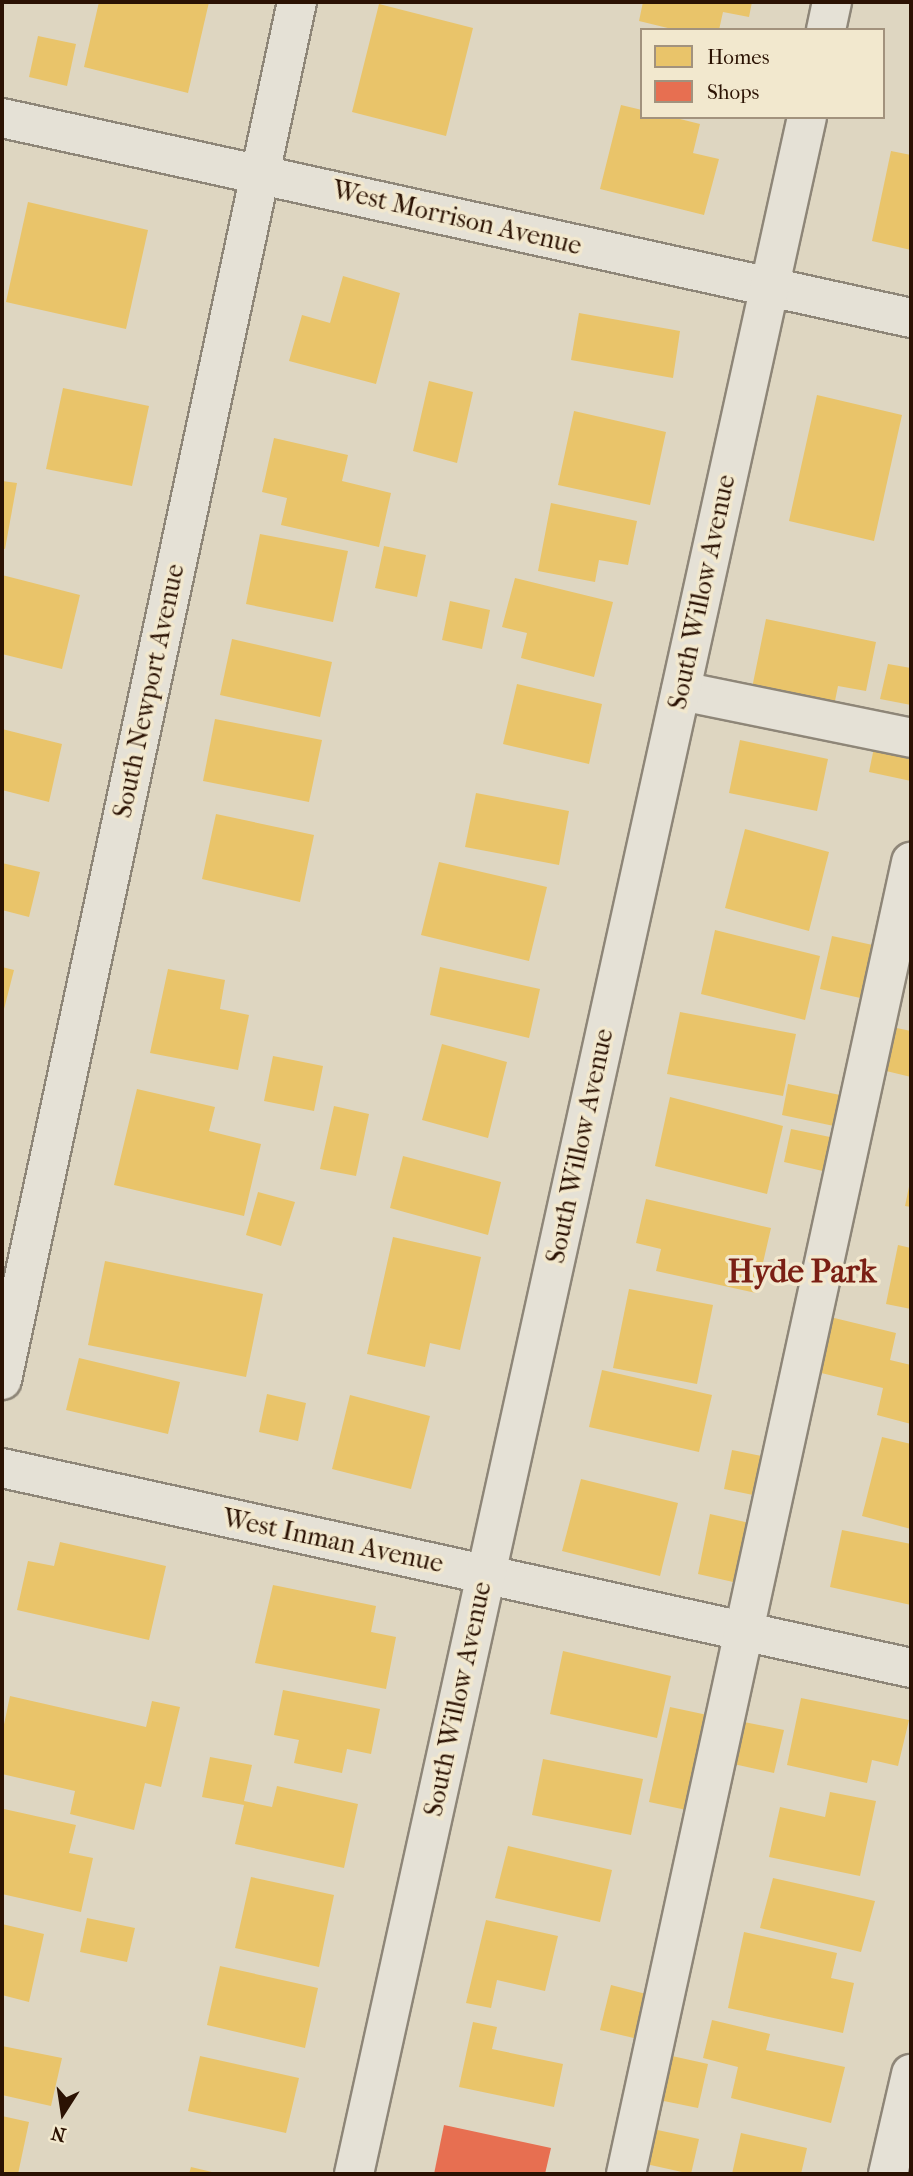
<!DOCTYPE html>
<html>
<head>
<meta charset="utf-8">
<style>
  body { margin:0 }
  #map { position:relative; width:913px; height:2176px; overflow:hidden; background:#ded6c1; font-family:"IM FELL French Canon",serif }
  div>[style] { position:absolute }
  .homes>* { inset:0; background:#e9c46a }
  .shops>* { inset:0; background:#e76f51 }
  .roads { filter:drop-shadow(2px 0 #8e8678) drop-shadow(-2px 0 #8e8678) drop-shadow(0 2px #8e8678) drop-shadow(0 -2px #8e8678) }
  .minor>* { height:38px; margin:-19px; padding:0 19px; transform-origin:19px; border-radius:19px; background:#e5e1d6 }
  span { translate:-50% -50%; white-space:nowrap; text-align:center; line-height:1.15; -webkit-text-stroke:7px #f2e8ce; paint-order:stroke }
  .street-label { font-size:26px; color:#2b1203 }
  .district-label { font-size:33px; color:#7a1f14; font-weight:700 }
  .frame { position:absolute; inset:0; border:4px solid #2b1203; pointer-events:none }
  .legend { position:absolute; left:640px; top:28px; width:245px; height:91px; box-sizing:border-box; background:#f2e8ce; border:2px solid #a2927d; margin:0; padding:9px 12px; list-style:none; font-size:21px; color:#2b1203 }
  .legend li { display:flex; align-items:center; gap:14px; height:35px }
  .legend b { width:35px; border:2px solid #a2927d }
  .north { position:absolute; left:28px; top:2078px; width:70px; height:70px; -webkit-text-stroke:5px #f2e8ce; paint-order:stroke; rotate:192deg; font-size:19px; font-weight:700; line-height:28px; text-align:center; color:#2b1203 }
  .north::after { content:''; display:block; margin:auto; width:24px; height:32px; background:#2b1203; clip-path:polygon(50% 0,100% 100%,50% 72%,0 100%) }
</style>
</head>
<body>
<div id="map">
  <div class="homes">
    <i style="clip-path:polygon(99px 2px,209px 2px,188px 93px,84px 67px)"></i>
    <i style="clip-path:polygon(643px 2px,752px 2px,749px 17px,723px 12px,719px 30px,676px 30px,639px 21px)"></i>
    <i style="clip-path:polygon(379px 4px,473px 28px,446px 136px,352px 112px)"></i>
    <i style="clip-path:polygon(38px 36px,76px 44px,67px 86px,29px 77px)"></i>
    <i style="clip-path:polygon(621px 105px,642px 110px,642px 117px,672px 117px,700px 124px,693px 153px,719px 159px,704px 215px,600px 189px)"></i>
    <i style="clip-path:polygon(891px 151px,911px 155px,911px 250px,872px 241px)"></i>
    <i style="clip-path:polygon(28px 202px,148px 230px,126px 329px,6px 302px)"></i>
    <i style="clip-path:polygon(343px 276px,400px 293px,376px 384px,289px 361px,302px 315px,330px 323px)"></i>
    <i style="clip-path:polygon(579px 313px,680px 331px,673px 378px,571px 360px)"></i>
    <i style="clip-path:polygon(429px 381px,473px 392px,457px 463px,413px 451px)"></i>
    <i style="clip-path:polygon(63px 388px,149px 406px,132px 486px,46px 469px)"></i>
    <i style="clip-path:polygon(817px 395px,902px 415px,874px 541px,789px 521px)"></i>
    <i style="clip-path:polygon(574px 411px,666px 432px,650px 505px,558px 485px)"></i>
    <i style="clip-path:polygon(274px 438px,348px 455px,342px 481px,391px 493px,379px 547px,281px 525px,287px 498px,262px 492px)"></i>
    <i style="clip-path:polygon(2px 481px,17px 483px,5px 549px,2px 548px)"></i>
    <i style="clip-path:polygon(551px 503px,637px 521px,628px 565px,599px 560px,595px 582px,538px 571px)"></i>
    <i style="clip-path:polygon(260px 534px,348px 551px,333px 622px,246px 604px)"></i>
    <i style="clip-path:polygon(384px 546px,426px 555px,417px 597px,375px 588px)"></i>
    <i style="clip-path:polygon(2px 575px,80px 595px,62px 669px,2px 654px)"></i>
    <i style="clip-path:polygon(515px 578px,613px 602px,594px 677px,521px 658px,527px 633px,502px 627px)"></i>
    <i style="clip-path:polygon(450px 601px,490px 610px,482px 649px,442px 640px)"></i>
    <i style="clip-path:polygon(766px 619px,876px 642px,866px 691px,838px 686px,833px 711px,751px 693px)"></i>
    <i style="clip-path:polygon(232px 639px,332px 662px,320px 717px,220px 695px)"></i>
    <i style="clip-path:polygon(888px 664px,911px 668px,911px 705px,880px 699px)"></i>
    <i style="clip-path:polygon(517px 684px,602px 704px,589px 764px,503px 744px)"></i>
    <i style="clip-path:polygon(215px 719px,322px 740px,309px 802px,203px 781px)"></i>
    <i style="clip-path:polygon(2px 729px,62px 744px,49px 802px,2px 790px)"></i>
    <i style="clip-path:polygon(876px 738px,911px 746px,911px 781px,869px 772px)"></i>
    <i style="clip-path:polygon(740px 740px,828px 759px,817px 811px,729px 793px)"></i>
    <i style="clip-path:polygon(476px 793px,569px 811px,559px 865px,465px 847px)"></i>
    <i style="clip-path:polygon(216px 814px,314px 835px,300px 902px,202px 879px)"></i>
    <i style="clip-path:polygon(745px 829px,829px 852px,809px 931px,725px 908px)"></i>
    <i style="clip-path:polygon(439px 862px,547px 887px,529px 961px,421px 935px)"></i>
    <i style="clip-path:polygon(2px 863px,40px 872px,29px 917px,2px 910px)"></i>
    <i style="clip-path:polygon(715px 930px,820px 956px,805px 1020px,701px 994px)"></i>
    <i style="clip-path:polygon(832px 936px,877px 946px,865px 999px,820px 989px)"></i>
    <i style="clip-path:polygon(2px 967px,14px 970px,3px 1013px,2px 1013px)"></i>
    <i style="clip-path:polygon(440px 967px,540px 989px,529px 1038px,430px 1015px)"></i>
    <i style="clip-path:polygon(168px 969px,225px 980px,220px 1009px,249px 1015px,238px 1070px,150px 1053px)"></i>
    <i style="clip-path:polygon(680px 1012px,796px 1034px,783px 1096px,667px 1074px)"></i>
    <i style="clip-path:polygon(887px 1026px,911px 1031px,911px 1077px,878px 1069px)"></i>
    <i style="clip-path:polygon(442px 1044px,507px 1062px,488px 1138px,422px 1120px)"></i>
    <i style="clip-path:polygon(273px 1056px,323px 1066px,314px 1111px,264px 1101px)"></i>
    <i style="clip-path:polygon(788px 1084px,840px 1095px,834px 1126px,782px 1115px)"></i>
    <i style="clip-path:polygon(137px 1089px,215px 1107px,209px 1131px,261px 1144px,244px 1216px,114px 1185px)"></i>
    <i style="clip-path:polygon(670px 1097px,783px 1126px,767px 1194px,655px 1166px)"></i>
    <i style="clip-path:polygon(334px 1106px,369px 1114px,356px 1176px,320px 1169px)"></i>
    <i style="clip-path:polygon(791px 1129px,835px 1138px,827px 1172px,784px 1162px)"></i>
    <i style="clip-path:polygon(403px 1156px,501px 1182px,488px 1235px,390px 1208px)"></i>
    <i style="clip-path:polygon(910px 1182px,911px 1182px,911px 1207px,905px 1206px)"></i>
    <i style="clip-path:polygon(258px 1192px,295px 1202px,281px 1246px,246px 1235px)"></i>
    <i style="clip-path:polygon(646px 1199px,771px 1228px,756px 1293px,656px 1271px,661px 1249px,636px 1243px)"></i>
    <i style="clip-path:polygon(393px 1237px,481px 1257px,460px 1350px,430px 1343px,425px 1367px,367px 1354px)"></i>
    <i style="clip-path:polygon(898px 1245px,911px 1248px,911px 1309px,886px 1304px)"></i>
    <i style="clip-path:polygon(105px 1261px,263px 1294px,246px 1377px,88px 1345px)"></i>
    <i style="clip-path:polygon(629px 1289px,713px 1305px,697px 1384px,613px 1368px)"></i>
    <i style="clip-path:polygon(822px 1315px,896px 1333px,890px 1360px,911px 1365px,911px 1424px,877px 1415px,883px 1388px,809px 1370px)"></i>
    <i style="clip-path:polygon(79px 1358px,180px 1382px,168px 1434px,66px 1410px)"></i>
    <i style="clip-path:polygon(602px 1370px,712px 1395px,699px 1452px,589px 1427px)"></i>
    <i style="clip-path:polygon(267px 1394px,306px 1403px,298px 1441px,259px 1432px)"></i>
    <i style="clip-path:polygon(350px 1395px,430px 1416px,411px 1489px,332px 1469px)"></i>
    <i style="clip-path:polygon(882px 1437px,911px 1444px,911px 1529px,862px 1516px)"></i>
    <i style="clip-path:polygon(732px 1450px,766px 1457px,758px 1496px,724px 1489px)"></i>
    <i style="clip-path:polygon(581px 1479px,678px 1503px,660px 1576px,562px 1551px)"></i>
    <i style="clip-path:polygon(710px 1514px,754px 1524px,742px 1584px,698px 1574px)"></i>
    <i style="clip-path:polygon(842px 1530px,911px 1544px,911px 1605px,830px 1587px)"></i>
    <i style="clip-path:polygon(60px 1542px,166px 1566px,149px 1640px,17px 1610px,28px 1561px,54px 1566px)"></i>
    <i style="clip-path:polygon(273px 1585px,376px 1606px,371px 1632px,396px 1637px,386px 1689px,255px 1663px)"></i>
    <i style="clip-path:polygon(563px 1651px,671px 1676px,657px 1738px,550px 1714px)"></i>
    <i style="clip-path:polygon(283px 1690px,380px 1709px,371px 1754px,347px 1749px,342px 1773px,294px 1763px,299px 1740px,274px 1735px)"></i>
    <i style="clip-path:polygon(10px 1696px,146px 1727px,152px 1701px,180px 1707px,161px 1787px,145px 1783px,134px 1830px,70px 1814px,75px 1791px,2px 1774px,2px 1734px)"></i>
    <i style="clip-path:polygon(801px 1698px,909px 1720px,898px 1766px,872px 1760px,867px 1783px,787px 1765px)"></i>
    <i style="clip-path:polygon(670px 1707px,712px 1716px,691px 1811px,649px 1802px)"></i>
    <i style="clip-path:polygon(739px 1721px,784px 1730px,774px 1773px,729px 1763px)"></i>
    <i style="clip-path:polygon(210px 1757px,252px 1765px,244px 1801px,272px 1807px,277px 1786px,358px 1804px,344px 1868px,235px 1844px,244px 1805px,202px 1797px)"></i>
    <i style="clip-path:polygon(543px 1759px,643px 1779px,631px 1835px,532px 1815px)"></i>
    <i style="clip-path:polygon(830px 1792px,876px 1801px,860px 1876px,769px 1857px,780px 1807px,825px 1817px)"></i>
    <i style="clip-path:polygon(4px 1809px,76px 1825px,69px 1853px,93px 1858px,81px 1912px,2px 1894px)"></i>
    <i style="clip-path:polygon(508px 1846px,612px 1870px,600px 1922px,495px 1898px)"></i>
    <i style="clip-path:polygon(251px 1877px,334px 1895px,319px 1967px,235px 1948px)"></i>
    <i style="clip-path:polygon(773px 1878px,875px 1901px,861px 1952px,760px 1928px)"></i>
    <i style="clip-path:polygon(87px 1918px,135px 1928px,127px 1962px,80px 1952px)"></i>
    <i style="clip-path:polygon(486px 1920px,558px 1936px,545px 1991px,497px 1980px,491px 2008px,466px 2003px)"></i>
    <i style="clip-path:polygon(2px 1924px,44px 1934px,29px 2002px,2px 1995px)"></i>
    <i style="clip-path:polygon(744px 1932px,837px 1953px,831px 1978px,854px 1983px,843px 2033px,728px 2008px)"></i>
    <i style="clip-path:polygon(220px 1966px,318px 1988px,305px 2048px,207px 2025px)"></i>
    <i style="clip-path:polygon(611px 1985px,650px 1995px,638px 2039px,600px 2030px)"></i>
    <i style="clip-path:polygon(712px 2020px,770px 2034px,766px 2050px,845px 2067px,831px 2123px,731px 2098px,738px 2067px,703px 2058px)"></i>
    <i style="clip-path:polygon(473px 2022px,497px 2027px,492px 2049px,563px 2064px,554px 2107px,459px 2087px)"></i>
    <i style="clip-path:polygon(2px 2046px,62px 2058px,51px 2106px,2px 2095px)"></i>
    <i style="clip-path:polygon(663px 2054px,708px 2064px,698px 2108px,654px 2099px)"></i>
    <i style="clip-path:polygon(200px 2056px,299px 2078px,286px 2133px,188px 2111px)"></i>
    <i style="clip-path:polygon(2px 2116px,29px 2122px,18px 2174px,2px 2174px)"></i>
    <i style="clip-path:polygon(653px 2129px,699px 2139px,691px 2174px,646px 2164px)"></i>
    <i style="clip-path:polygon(741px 2133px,807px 2148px,801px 2174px,732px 2174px)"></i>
    <i style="clip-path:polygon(191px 2167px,216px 2173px,216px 2174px,189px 2174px)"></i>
  </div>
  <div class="shops">
    <i style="clip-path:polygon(444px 2125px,551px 2148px,545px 2174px,434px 2174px)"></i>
  </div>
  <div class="roads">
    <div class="minor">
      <i style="left:826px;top:30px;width:29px;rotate:-78deg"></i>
      <i style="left:2px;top:118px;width:931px;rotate:12.41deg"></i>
      <i style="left:681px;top:691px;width:235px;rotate:11.5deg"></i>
      <i style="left:2px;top:1380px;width:1409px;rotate:-77.92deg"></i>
      <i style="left:2px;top:1468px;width:931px;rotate:12.41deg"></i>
      <i style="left:354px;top:2174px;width:2106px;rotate:-77.58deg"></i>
      <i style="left:626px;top:2174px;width:1343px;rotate:-77.74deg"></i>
      <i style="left:888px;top:2174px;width:103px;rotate:-77deg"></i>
    </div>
  </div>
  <div class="street-label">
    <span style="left:457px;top:218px;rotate:13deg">West Morrison Avenue</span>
    <span style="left:702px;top:592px;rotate:-78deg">South Willow Avenue</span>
    <span style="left:149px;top:691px;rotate:-78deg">South Newport Avenue</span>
    <span style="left:580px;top:1146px;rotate:-78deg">South Willow Avenue</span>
    <span style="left:333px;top:1541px;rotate:12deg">West Inman Avenue</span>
    <span style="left:458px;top:1699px;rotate:-78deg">South Willow Avenue</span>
  </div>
  <div class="district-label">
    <span style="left:802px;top:1272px">Hyde Park</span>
  </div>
  <div class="frame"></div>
  <ul class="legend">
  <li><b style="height:19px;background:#e9c46a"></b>Homes</li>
  <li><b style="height:19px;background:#e76f51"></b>Shops</li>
  </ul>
  <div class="north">N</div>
</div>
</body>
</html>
